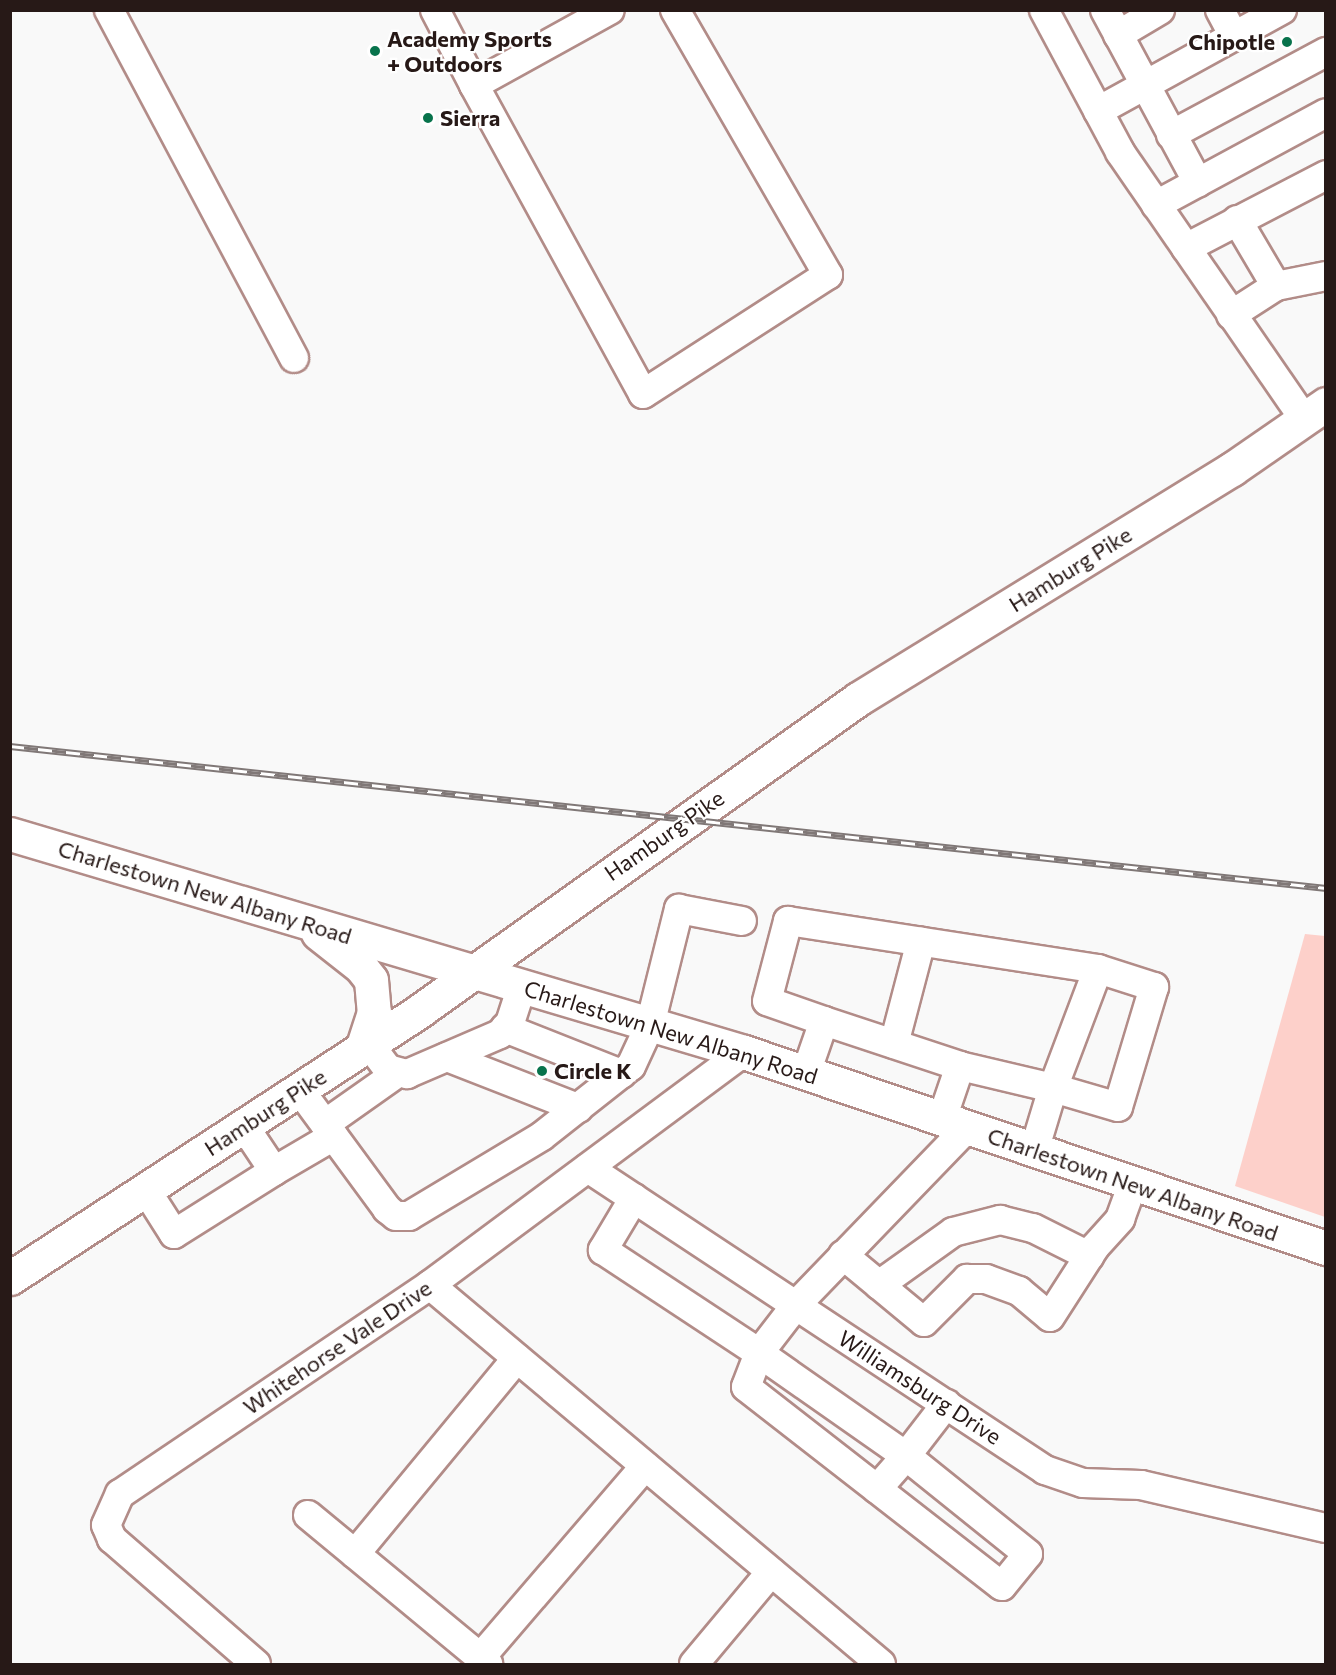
<!DOCTYPE html>
<html>
<head>
<meta charset="utf-8">
<style>
  body { margin:0 }
  #map { position:relative; width:1336px; height:1675px; overflow:hidden; background:#f9f9f9; font-family:Commissioner,sans-serif }
  div>[style] { position:absolute }
  .green>* { inset:0; background:#fdd0ca }
  .roads { filter:drop-shadow(2px 0 #b28c88) drop-shadow(-2px 0 #b28c88) drop-shadow(0 2px #b28c88) drop-shadow(0 -2px #b28c88) }
  .minor>* { height:28px; margin:-14px; padding:0 14px; transform-origin:14px; border-radius:14px; background:#fff }
  .major>* { height:33px; margin:-16.5px; padding:0 16.5px; transform-origin:16.5px; border-radius:16.5px; background:#fff }
  .rail>* { height:7px; margin-top:-3.5px; transform-origin:0; background:repeating-linear-gradient(90deg,#fff 0 14px,#807877 0 28px); box-sizing:border-box; border-block:2px solid #807877 }
  .dots>* { width:16px; height:16px; translate:-50% -50%; box-sizing:border-box; border:3px solid #fff; border-radius:50% }
  span { translate:-50% -50%; white-space:nowrap; text-align:center; line-height:1.15; -webkit-text-stroke:4.5px #fff; paint-order:stroke }
  .poi-label { font-size:22px; color:#271917; font-weight:700 }
  .left { translate:0 -50%; text-align:left }
  .right { translate:-100% -50%; text-align:right }
  .street-label { font-size:22px; color:#271917 }
  .frame { position:absolute; inset:0; border:12px solid #271917; pointer-events:none }
</style>
</head>
<body>
<div id="map">
  <div class="green">
    <i style="clip-path:polygon(1305px 934px,1325px 936px,1325px 1217px,1235px 1186px)"></i>
  </div>
  <div class="roads">
    <div class="minor">
      <i style="left:109px;top:10px;width:394px;rotate:62deg"></i>
      <i style="left:435px;top:10px;width:85px;rotate:62.5deg"></i>
      <i style="left:474px;top:85px;width:155px;rotate:-28.9deg"></i>
      <i style="left:1044px;top:10px;width:161px;rotate:61.8deg"></i>
      <i style="left:1120px;top:152px;width:324px;rotate:55.4deg"></i>
      <i style="left:1105px;top:10px;width:196px;rotate:61.7deg"></i>
      <i style="left:1220px;top:10px;width:30px;rotate:62deg"></i>
      <i style="left:1118px;top:35px;width:49px;rotate:-30.8deg"></i>
      <i style="left:474px;top:85px;width:352px;rotate:61.3deg"></i>
      <i style="left:643px;top:394px;width:220px;rotate:-32.8deg"></i>
      <i style="left:828px;top:275px;width:306px;rotate:-120deg"></i>
      <i style="left:1098px;top:111px;width:210px;rotate:-28.8deg"></i>
      <i style="left:1171px;top:135px;width:176px;rotate:-28.2deg"></i>
      <i style="left:1156px;top:205px;width:193px;rotate:-28.4deg"></i>
      <i style="left:1237px;top:220px;width:77px;rotate:59.4deg"></i>
      <i style="left:1186px;top:248px;width:158px;rotate:-27.5deg"></i>
      <i style="left:1231px;top:315px;width:54px;rotate:-32.8deg"></i>
      <i style="left:1276px;top:286px;width:51px;rotate:-11.3deg"></i>
      <i style="left:824px;top:1021px;width:60px;rotate:-160.7deg"></i>
      <i style="left:767px;top:1001px;width:83px;rotate:-75.3deg"></i>
      <i style="left:788px;top:921px;width:314px;rotate:8.8deg"></i>
      <i style="left:505px;top:1028px;width:125px;rotate:21.6deg"></i>
      <i style="left:369px;top:1044px;width:31px;rotate:53deg"></i>
      <i style="left:388px;top:1069px;width:20px;rotate:15deg"></i>
      <i style="left:407px;top:1074px;width:101px;rotate:-23.3deg"></i>
      <i style="left:500px;top:1034px;width:15px;rotate:-48deg"></i>
      <i style="left:510px;top:1023px;width:39px;rotate:-72deg"></i>
      <i style="left:894px;top:1044px;width:106px;rotate:-75.3deg"></i>
      <i style="left:447px;top:1057px;width:141px;rotate:21.3deg"></i>
      <i style="left:960px;top:1066px;width:96px;rotate:13.3deg"></i>
      <i style="left:1053px;top:1088px;width:127px;rotate:-69.3deg"></i>
      <i style="left:1098px;top:969px;width:59px;rotate:17.8deg"></i>
      <i style="left:1154px;top:987px;width:125px;rotate:106.7deg"></i>
      <i style="left:1118px;top:1107px;width:68px;rotate:-163.7deg"></i>
      <i style="left:1053px;top:1088px;width:66px;rotate:106.8deg"></i>
      <i style="left:806px;top:1073px;width:55px;rotate:-70.9deg"></i>
      <i style="left:824px;top:1021px;width:143px;rotate:18.3deg"></i>
      <i style="left:960px;top:1066px;width:56px;rotate:108.8deg"></i>
      <i style="left:299px;top:1089px;width:149px;rotate:53.7deg"></i>
      <i style="left:387px;top:1209px;width:11px;rotate:38deg"></i>
      <i style="left:396px;top:1216px;width:13px"></i>
      <i style="left:409px;top:1216px;width:155px;rotate:-31deg"></i>
      <i style="left:542px;top:1136px;width:113px;rotate:-38.2deg"></i>
      <i style="left:631px;top:1066px;width:45px;rotate:-65.1deg"></i>
      <i style="left:650px;top:1025px;width:120px;rotate:-76deg"></i>
      <i style="left:679px;top:909px;width:64px;rotate:10.8deg"></i>
      <i style="left:325px;top:1124px;width:87px;rotate:-35.2deg"></i>
      <i style="left:588px;top:1168px;width:548px;rotate:33.46deg"></i>
      <i style="left:1045px;top:1470px;width:40px;rotate:18.9deg"></i>
      <i style="left:1083px;top:1483px;width:58px;rotate:2deg"></i>
      <i style="left:1141px;top:1485px;width:190px;rotate:13.1deg"></i>
      <i style="left:274px;top:1171px;width:69px;rotate:-30.3deg"></i>
      <i style="left:146px;top:1190px;width:52px;rotate:57.5deg"></i>
      <i style="left:174px;top:1234px;width:118px;rotate:-32.2deg"></i>
      <i style="left:274px;top:1171px;width:54px;rotate:-123.7deg"></i>
      <i style="left:634px;top:1198px;width:61px;rotate:120.8deg"></i>
      <i style="left:603px;top:1250px;width:187px;rotate:33.4deg"></i>
      <i style="left:759px;top:1353px;width:36px;rotate:111deg"></i>
      <i style="left:746px;top:1387px;width:324px;rotate:37.9deg"></i>
      <i style="left:1002px;top:1586px;width:41px;rotate:-50.9deg"></i>
      <i style="left:1028px;top:1554px;width:156px;rotate:-141.2deg"></i>
      <i style="left:906px;top:1456px;width:66px;rotate:-52.4deg"></i>
      <i style="left:843px;top:1255px;width:105px;rotate:39.6deg"></i>
      <i style="left:924px;top:1322px;width:61px;rotate:-45deg"></i>
      <i style="left:967px;top:1279px;width:19px"></i>
      <i style="left:986px;top:1279px;width:35px;rotate:20deg"></i>
      <i style="left:1019px;top:1291px;width:40px;rotate:40deg"></i>
      <i style="left:1050px;top:1317px;width:83px;rotate:-57.3deg"></i>
      <i style="left:1095px;top:1247px;width:38px;rotate:-48deg"></i>
      <i style="left:1120px;top:1219px;width:37px;rotate:-70deg"></i>
      <i style="left:430px;top:1285px;width:589px;rotate:40.04deg"></i>
      <i style="left:879px;top:1285px;width:91px;rotate:-35.6deg"></i>
      <i style="left:953px;top:1232px;width:49px;rotate:-14.3deg"></i>
      <i style="left:1000px;top:1220px;width:34px;rotate:14deg"></i>
      <i style="left:1033px;top:1228px;width:63px;rotate:26.6deg"></i>
      <i style="left:877px;top:1489px;width:44px;rotate:-48.7deg"></i>
      <i style="left:906px;top:1456px;width:179px;rotate:-145deg"></i>
      <i style="left:759px;top:1353px;width:61px;rotate:-52.4deg"></i>
      <i style="left:796px;top:1305px;width:246px;rotate:-46deg"></i>
      <i style="left:308px;top:1515px;width:234px;rotate:39.6deg"></i>
      <i style="left:355px;top:1554px;width:254px;rotate:-50.4deg"></i>
      <i style="left:480px;top:1658px;width:253px;rotate:-49.3deg"></i>
      <i style="left:256px;top:1664px;width:191px;rotate:-139deg"></i>
      <i style="left:112px;top:1539px;width:15px;rotate:-113deg"></i>
      <i style="left:106px;top:1525px;width:34px;rotate:-66deg"></i>
      <i style="left:120px;top:1494px;width:374px;rotate:-34deg"></i>
      <i style="left:430px;top:1285px;width:391px;rotate:-36.6deg"></i>
      <i style="left:694px;top:1664px;width:120px;rotate:-50.1deg"></i>
    </div>
    <div class="major">
      <i style="left:10px;top:834px;width:766px;rotate:16.54deg"></i>
      <i style="left:744px;top:1052px;width:614px;rotate:18.61deg"></i>
      <i style="left:318px;top:933px;width:55px;rotate:38.3deg"></i>
      <i style="left:361px;top:967px;width:16px;rotate:52deg"></i>
      <i style="left:371px;top:980px;width:32px;rotate:85deg"></i>
      <i style="left:374px;top:1012px;width:38px;rotate:108deg"></i>
      <i style="left:10px;top:1278px;width:492px;rotate:-33.1deg"></i>
      <i style="left:422px;top:1009px;width:535px;rotate:-35.41deg"></i>
      <i style="left:858px;top:699px;width:439px;rotate:-31.6deg"></i>
      <i style="left:1232px;top:469px;width:114px;rotate:-34.7deg"></i>
    </div>
  </div>
  <div class="rail">
    <i style="left:10px;top:746px;width:1324px;rotate:6.16deg"></i>
  </div>
  <div class="dots">
    <i style="left:1287px;top:42px;background:#08734c"></i>
    <i style="left:375px;top:51px;background:#08734c"></i>
    <i style="left:428px;top:118px;background:#08734c"></i>
    <i style="left:542px;top:1071px;background:#08734c"></i>
  </div>
  <div class="poi-label">
    <span class="left" style="left:387px;top:51px">Academy Sports<br>+ Outdoors</span>
    <span class="right" style="left:1275px;top:42px">Chipotle</span>
    <span class="left" style="left:440px;top:118px">Sierra</span>
    <span class="left" style="left:554px;top:1071px">Circle K</span>
  </div>
  <div class="street-label">
    <span style="left:1070px;top:569px;rotate:-32deg">Hamburg Pike</span>
    <span style="left:664px;top:835px;rotate:-35deg">Hamburg Pike</span>
    <span style="left:205px;top:892px;rotate:17deg">Charlestown New Albany Road</span>
    <span style="left:671px;top:1032px;rotate:17deg">Charlestown New Albany Road</span>
    <span style="left:265px;top:1112px;rotate:-33deg">Hamburg Pike</span>
    <span style="left:1133px;top:1184px;rotate:19deg">Charlestown New Albany Road</span>
    <span style="left:337px;top:1347px;rotate:-34deg">Whitehorse Vale Drive</span>
    <span style="left:920px;top:1387px;rotate:33deg">Williamsburg Drive</span>
  </div>
  <div class="frame"></div>
</div>
</body>
</html>
